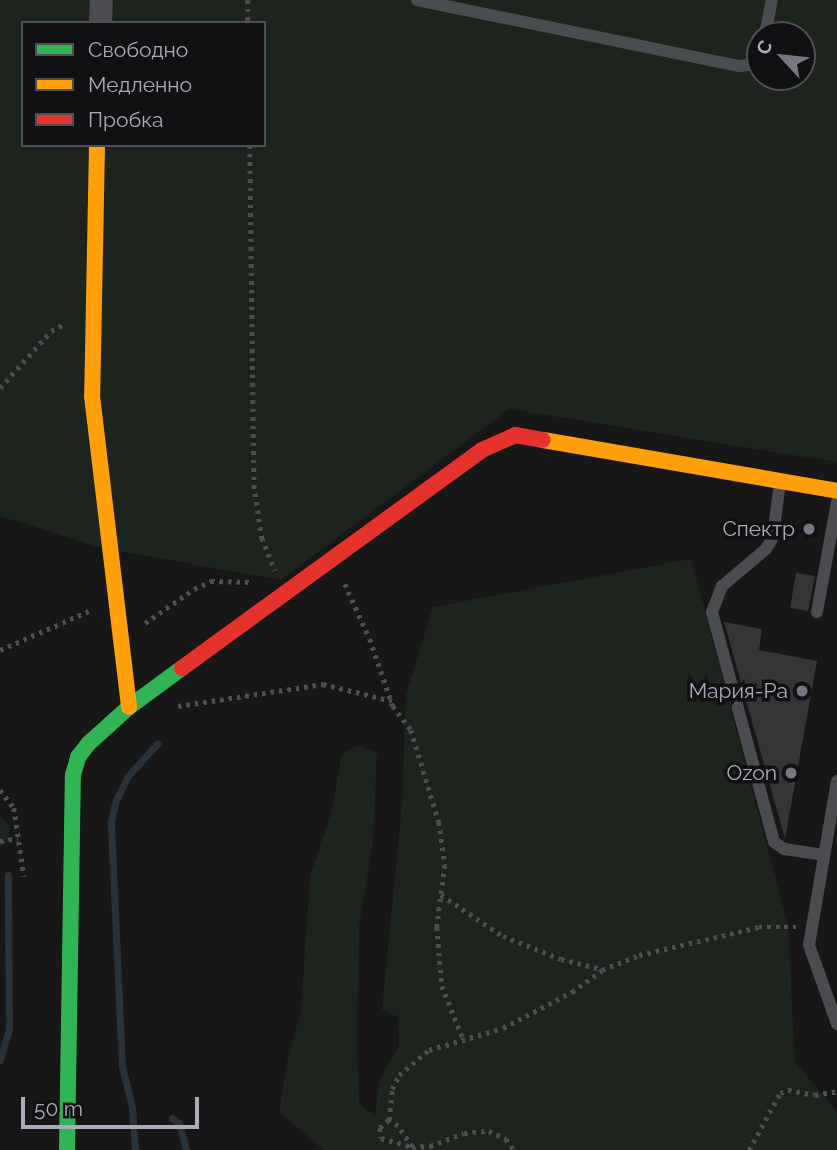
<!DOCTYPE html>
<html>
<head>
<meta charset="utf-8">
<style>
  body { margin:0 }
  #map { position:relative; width:837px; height:1150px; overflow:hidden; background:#171717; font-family:Raleway,sans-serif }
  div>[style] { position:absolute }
  .green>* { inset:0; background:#1d241e }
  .stream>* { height:7px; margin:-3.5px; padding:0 3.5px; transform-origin:3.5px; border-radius:3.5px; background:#2a3239 }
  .building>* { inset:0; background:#353536 }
  .path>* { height:4.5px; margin-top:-2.25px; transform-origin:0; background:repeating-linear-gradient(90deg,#4d4e52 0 3.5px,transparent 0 8.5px) }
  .lane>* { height:12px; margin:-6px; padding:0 6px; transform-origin:6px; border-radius:6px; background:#4b4c50 }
  .street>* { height:23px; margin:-11.5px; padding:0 11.5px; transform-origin:11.5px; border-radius:11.5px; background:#4b4c50 }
  .fast>* { height:16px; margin:-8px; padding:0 8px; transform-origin:8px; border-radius:8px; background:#30b455 }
  .slow>* { height:16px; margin:-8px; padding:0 8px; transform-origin:8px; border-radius:8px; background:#ff9f0a }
  .jam>* { height:16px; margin:-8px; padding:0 8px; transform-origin:8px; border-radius:8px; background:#e5322d }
  .dots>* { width:19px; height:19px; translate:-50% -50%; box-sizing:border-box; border:4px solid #111113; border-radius:50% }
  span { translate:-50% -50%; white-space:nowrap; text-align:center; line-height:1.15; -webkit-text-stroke:7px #111113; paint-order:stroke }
  .poi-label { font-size:21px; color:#a8adb8 }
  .right { translate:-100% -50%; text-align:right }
  .legend { position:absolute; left:21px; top:21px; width:245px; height:126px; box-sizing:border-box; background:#111113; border:2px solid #4d4f55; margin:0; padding:9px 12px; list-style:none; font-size:21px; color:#a8adb8 }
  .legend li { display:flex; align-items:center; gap:14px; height:35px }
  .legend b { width:35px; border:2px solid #4d4f55 }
  .north { position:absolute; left:746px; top:21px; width:70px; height:70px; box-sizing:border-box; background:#111113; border:2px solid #4d4f55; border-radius:50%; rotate:297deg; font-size:19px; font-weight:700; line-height:28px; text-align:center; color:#a8adb8 }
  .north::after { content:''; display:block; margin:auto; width:24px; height:32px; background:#757880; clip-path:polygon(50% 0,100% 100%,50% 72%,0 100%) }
  .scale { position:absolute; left:21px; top:1097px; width:178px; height:32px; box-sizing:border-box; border:4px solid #a8adb8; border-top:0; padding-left:9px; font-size:21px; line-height:24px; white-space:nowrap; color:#a8adb8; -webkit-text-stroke:5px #111113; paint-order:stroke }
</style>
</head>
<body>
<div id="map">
  <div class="green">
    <i style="clip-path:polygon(evenodd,0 0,837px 0,837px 462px,509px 409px,281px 580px,102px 548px,0 516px,0 0,23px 23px,264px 23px,264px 145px,23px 145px,23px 23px,0 0,760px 35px,802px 35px,802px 77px,760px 77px,760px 35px)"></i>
    <i style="clip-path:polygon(691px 559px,788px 926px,795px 1062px,837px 1112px,837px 1150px,324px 1150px,279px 1112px,287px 1062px,301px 1010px,310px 877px,331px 813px,342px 755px,357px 745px,377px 752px,373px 841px,359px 927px,357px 1042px,359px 1103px,375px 1117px,379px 1082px,399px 1045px,398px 1017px,382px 1010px,402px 804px,406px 695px,433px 607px)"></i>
    <i style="clip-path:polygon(0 817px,9px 825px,9px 841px,0 847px)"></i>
  </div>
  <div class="stream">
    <i style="left:0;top:1060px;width:33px;rotate:-74deg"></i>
    <i style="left:9px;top:1028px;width:153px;rotate:-90.4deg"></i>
    <i style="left:172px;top:1118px;width:9px;rotate:36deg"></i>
    <i style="left:179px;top:1123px;width:28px;rotate:75deg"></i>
    <i style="left:135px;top:1150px;width:43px;rotate:-94deg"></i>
    <i style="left:132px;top:1107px;width:41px;rotate:-104deg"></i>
    <i style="left:122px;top:1067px;width:246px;rotate:-92.6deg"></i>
    <i style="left:111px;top:821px;width:22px;rotate:-77deg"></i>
    <i style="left:116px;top:800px;width:25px;rotate:-64deg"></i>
    <i style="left:127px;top:777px;width:45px;rotate:-47.7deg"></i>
  </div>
  <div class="building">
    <i style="clip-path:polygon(796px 573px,815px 576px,808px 611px,790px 608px)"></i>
    <i style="clip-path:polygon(724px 622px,762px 629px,759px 650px,817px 661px,785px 839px)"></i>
  </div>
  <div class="path">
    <i style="left:248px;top:0;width:23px;rotate:90deg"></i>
    <i style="left:250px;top:145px;width:340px;rotate:89.3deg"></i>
    <i style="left:254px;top:485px;width:54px;rotate:81.4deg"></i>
    <i style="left:262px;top:538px;width:35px;rotate:68deg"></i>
    <i style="left:0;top:388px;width:76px;rotate:-48.2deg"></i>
    <i style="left:51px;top:331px;width:17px;rotate:-28deg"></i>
    <i style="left:345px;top:584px;width:60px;rotate:65.6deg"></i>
    <i style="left:370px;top:639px;width:71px;rotate:71.1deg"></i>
    <i style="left:393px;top:706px;width:30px;rotate:53deg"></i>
    <i style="left:411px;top:730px;width:96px;rotate:73.1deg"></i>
    <i style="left:439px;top:822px;width:43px;rotate:82.1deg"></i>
    <i style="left:445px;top:865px;width:63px;rotate:97.4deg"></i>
    <i style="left:437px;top:927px;width:59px;rotate:85.2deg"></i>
    <i style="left:442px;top:986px;width:59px;rotate:68.2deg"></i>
    <i style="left:145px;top:623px;width:60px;rotate:-34.8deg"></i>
    <i style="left:194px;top:589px;width:19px;rotate:-25deg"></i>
    <i style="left:211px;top:581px;width:42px;rotate:1.4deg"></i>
    <i style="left:0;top:650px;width:99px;rotate:-23.7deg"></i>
    <i style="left:178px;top:706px;width:147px;rotate:-8.6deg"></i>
    <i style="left:323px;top:684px;width:71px;rotate:13.8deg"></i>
    <i style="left:0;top:790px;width:23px;rotate:52deg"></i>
    <i style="left:14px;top:808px;width:69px;rotate:81.6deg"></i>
    <i style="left:0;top:841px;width:18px;rotate:-9deg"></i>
    <i style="left:441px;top:895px;width:74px;rotate:33.5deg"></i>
    <i style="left:503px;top:936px;width:62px;rotate:21.6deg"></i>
    <i style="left:561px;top:959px;width:41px;rotate:14deg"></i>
    <i style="left:389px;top:1120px;width:31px;rotate:-84deg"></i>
    <i style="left:392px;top:1089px;width:16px;rotate:-63deg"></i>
    <i style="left:399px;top:1075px;width:39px;rotate:-40deg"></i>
    <i style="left:429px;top:1050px;width:77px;rotate:-16.6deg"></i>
    <i style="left:503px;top:1028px;width:78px;rotate:-27.6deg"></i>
    <i style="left:572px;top:992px;width:37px;rotate:-36deg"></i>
    <i style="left:602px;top:970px;width:40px;rotate:-22deg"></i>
    <i style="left:639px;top:955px;width:123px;rotate:-13.1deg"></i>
    <i style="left:759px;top:927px;width:37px"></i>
    <i style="left:412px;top:1147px;width:25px;rotate:-124deg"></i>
    <i style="left:398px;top:1126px;width:11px;rotate:-146deg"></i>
    <i style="left:389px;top:1120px;width:12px;rotate:138deg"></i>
    <i style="left:380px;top:1128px;width:10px;rotate:84deg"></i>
    <i style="left:381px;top:1138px;width:32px;rotate:16deg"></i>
    <i style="left:412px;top:1147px;width:18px;rotate:-3deg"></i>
    <i style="left:430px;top:1146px;width:36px;rotate:-21deg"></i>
    <i style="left:464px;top:1133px;width:25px;rotate:-5deg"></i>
    <i style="left:489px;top:1131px;width:19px;rotate:25deg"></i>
    <i style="left:506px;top:1139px;width:14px;rotate:54deg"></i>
    <i style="left:749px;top:1150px;width:65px;rotate:-61.5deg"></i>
    <i style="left:780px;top:1093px;width:9px;rotate:-21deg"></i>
    <i style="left:788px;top:1090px;width:27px;rotate:10deg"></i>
    <i style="left:815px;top:1095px;width:22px;rotate:-10deg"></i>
  </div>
  <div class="lane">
    <i style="left:417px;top:0;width:329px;rotate:11.6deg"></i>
    <i style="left:739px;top:66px;width:9px;rotate:-6deg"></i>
    <i style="left:748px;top:65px;width:19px;rotate:-51deg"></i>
    <i style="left:765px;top:35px;width:36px;rotate:-79deg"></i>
    <i style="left:780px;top:482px;width:55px;rotate:97.3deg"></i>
    <i style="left:773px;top:537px;width:14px;rotate:120deg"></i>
    <i style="left:766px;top:549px;width:57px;rotate:139.9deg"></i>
    <i style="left:722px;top:586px;width:28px;rotate:111deg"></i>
    <i style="left:712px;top:612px;width:238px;rotate:74.9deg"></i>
    <i style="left:774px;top:842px;width:12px;rotate:35deg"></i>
    <i style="left:784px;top:849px;width:40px;rotate:8.5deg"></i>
    <i style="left:817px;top:612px;width:112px;rotate:-79.7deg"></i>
    <i style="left:837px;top:781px;width:166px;rotate:99.7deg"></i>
    <i style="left:809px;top:945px;width:84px;rotate:70.5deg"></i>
  </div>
  <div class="street">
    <i style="left:100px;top:23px;width:23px;rotate:-88deg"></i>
  </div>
  <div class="fast">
    <i style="left:67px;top:1150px;width:375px;rotate:-89.1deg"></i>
    <i style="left:73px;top:775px;width:19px;rotate:-74deg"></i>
    <i style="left:78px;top:757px;width:16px;rotate:-52deg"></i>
    <i style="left:88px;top:744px;width:55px;rotate:-42.1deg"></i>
    <i style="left:129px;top:707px;width:66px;rotate:-36.3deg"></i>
  </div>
  <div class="slow">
    <i style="left:97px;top:145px;width:251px;rotate:91.1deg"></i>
    <i style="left:92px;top:396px;width:313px;rotate:83.2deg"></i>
    <i style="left:543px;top:440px;width:298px;rotate:9.8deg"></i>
  </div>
  <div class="jam">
    <i style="left:182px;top:668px;width:371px;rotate:-36deg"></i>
    <i style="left:482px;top:450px;width:36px;rotate:-24deg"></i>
    <i style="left:515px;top:435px;width:28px;rotate:10deg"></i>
  </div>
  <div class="dots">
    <i style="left:809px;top:529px;background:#757880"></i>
    <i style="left:802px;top:691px;background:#757880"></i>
    <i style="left:791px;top:773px;background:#757880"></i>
  </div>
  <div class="poi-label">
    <span class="right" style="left:795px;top:529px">Спектр</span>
    <span class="right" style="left:788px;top:691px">Мария-Ра</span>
    <span class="right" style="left:777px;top:773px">Ozon</span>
  </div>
  <ul class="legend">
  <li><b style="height:9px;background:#30b455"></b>Свободно</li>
  <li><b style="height:9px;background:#ff9f0a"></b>Медленно</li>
  <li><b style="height:9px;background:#e5322d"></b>Пробка</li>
  </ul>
  <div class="north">С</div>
  <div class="scale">50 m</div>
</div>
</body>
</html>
